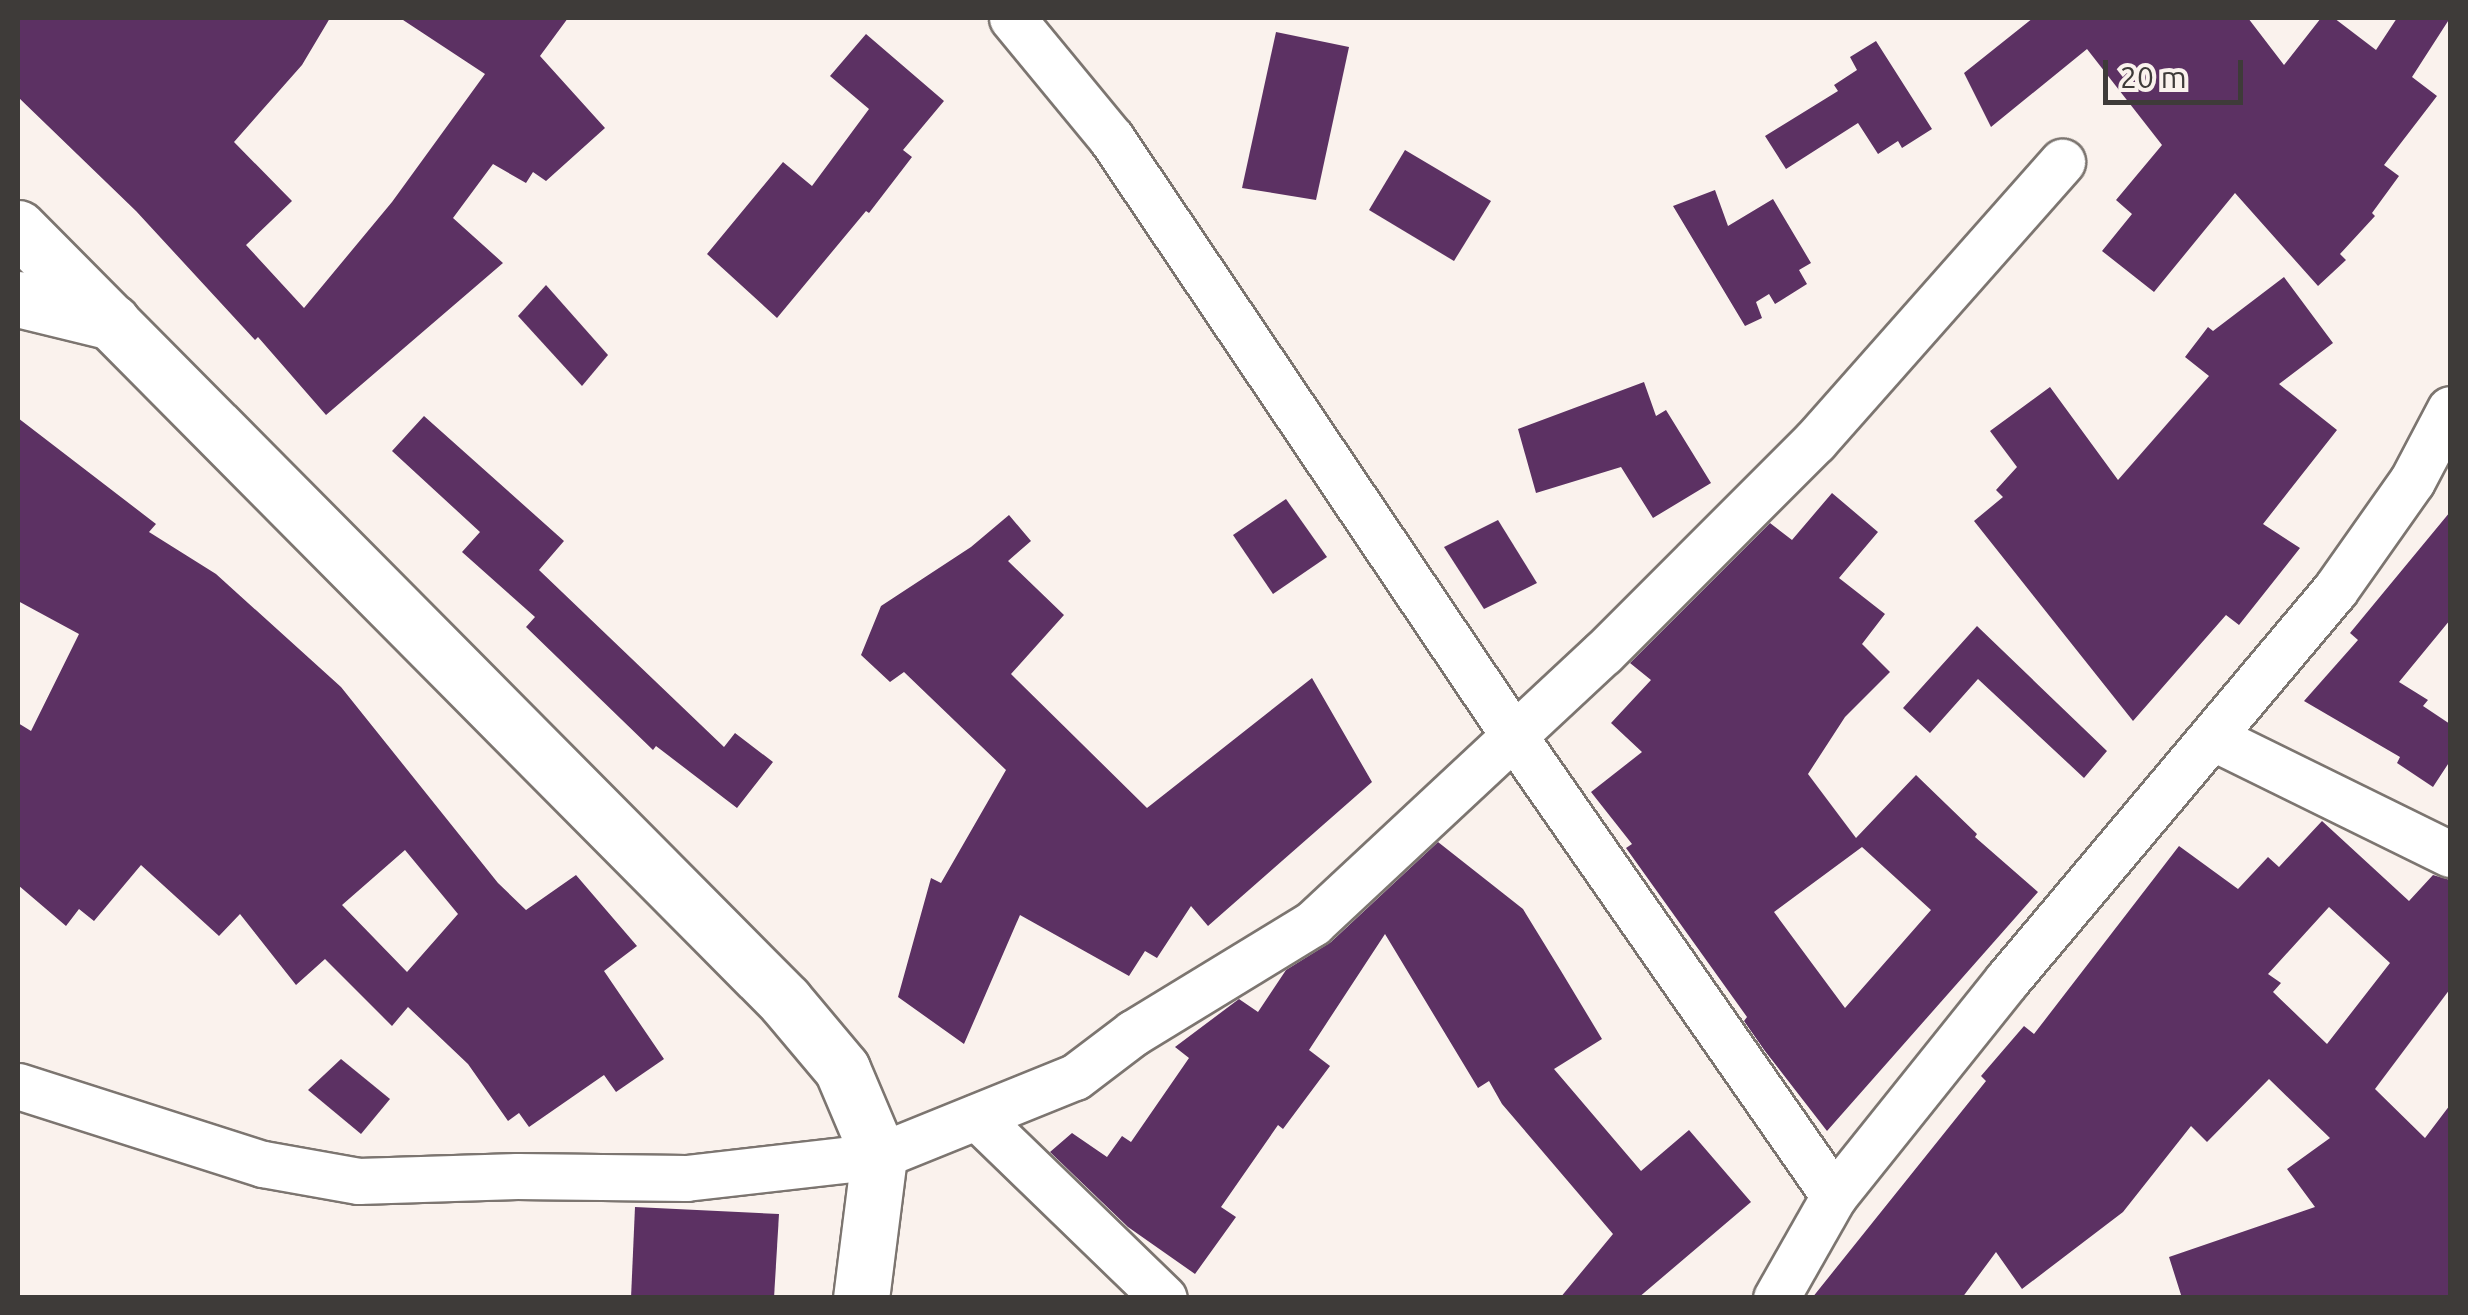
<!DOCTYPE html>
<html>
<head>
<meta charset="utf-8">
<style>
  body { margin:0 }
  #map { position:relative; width:2468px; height:1315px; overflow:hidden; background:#faf2ed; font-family:Ubuntu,sans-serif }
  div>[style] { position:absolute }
  .building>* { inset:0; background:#5c3163 }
  .roads { filter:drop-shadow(2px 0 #7c7570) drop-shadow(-2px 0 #7c7570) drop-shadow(0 2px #7c7570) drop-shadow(0 -2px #7c7570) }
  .street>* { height:45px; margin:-22.5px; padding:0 22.5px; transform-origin:22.5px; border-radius:22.5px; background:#fff }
  .secondary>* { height:55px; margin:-27.5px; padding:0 27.5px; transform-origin:27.5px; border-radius:27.5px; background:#fff }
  span { translate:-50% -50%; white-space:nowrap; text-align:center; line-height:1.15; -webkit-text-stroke:10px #faf2ed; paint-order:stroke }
  .frame { position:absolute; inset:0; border:20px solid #3e3b39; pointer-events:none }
  .scale { position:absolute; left:2103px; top:60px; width:140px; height:45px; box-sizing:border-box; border:5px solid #3e3b39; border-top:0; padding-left:12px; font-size:30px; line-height:35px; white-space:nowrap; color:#3e3b39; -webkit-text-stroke:8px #faf2ed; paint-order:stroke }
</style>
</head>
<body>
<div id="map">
  <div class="building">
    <i style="clip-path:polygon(18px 18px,330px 18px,302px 65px,234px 142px,292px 201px,246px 245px,304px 308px,392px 202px,485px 74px,400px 18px,568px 18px,540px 56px,605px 128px,546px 181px,533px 172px,526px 183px,493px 164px,453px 218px,503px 263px,326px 415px,258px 337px,255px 340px,136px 211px,18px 97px)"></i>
    <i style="clip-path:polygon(2033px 18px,2248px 18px,2284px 65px,2321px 18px,2334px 18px,2376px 50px,2397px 18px,2450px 18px,2412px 77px,2437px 96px,2384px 165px,2399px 176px,2372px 213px,2375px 216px,2340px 254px,2346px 260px,2318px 286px,2235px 193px,2154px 292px,2102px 251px,2132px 214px,2116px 200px,2162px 145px,2087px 49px,1991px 127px,1964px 73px)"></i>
    <i style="clip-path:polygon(1276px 32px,1349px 47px,1316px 200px,1242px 188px)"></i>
    <i style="clip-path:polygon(866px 34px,944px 101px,903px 150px,912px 157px,869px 213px,866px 211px,777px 318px,707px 254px,783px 162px,812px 186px,869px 109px,830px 76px)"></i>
    <i style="clip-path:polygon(1876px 41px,1932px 129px,1902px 148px,1898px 141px,1878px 154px,1858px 123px,1786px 169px,1765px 136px,1838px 91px,1834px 85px,1857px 70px,1850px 57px)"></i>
    <i style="clip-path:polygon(1405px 150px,1491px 201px,1454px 261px,1369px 210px)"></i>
    <i style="clip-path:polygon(1715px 190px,1728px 226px,1773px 199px,1811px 263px,1799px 270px,1807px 284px,1775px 304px,1769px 294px,1756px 302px,1762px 318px,1745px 326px,1673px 206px)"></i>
    <i style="clip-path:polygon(2284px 277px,2333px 343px,2279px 384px,2337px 430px,2263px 524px,2300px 548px,2239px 625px,2226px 615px,2133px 721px,1974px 521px,2003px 497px,1996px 490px,2017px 467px,1990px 431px,2050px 387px,2118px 480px,2209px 376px,2185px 357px,2208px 327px,2213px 331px)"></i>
    <i style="clip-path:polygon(546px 285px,608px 355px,582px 386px,518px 316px)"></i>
    <i style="clip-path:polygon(1644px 382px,1656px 416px,1666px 410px,1711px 483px,1653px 518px,1621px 467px,1536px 493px,1518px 429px)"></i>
    <i style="clip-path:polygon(424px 416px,564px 541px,539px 570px,724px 747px,735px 733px,773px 762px,737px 808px,656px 746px,653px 750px,526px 627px,535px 617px,462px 552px,480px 532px,392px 451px)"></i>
    <i style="clip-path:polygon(evenodd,18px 418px,156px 524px,149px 532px,216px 574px,341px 687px,498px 883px,526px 910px,576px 875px,637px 946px,604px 971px,664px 1059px,616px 1092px,604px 1075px,529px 1127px,519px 1113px,508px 1121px,468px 1064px,408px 1007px,392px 1026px,325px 959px,296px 985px,240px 914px,219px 936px,141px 865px,94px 921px,79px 909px,66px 926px,18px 885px,18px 723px,31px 731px,79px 634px,18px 601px,18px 418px,405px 850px,458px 914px,407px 972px,342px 905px,405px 850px)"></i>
    <i style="clip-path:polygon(evenodd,1832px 493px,1878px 532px,1839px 578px,1885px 614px,1862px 644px,1890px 672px,1845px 717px,1808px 774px,1856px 838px,1916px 775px,1977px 834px,1975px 837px,2038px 892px,1827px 1131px,1765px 1051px,1744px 1021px,1747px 1017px,1626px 848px,1632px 844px,1591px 792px,1642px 752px,1611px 723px,1651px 680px,1630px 663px,1770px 523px,1792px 540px,1832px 493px,1862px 847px,1931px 910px,1845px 1008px,1774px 912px,1862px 847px)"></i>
    <i style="clip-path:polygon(1286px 499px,1327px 557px,1273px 594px,1233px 535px)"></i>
    <i style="clip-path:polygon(2450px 512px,2450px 620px,2399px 682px,2428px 700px,2423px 706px,2450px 724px,2450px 761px,2433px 787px,2397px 763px,2400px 757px,2304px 701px,2358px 640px,2350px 633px)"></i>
    <i style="clip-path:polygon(1009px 515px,1031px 541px,1008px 561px,1064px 615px,1011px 674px,1147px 808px,1312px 678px,1372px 782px,1208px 926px,1191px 906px,1157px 958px,1145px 951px,1129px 976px,1020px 915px,964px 1044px,898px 997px,931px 878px,941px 883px,1006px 770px,904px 672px,890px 682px,861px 655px,881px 606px,971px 547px)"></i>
    <i style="clip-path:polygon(1498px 520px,1537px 583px,1484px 609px,1444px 547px)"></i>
    <i style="clip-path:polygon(1977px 626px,2107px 751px,2084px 778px,1978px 679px,1930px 733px,1903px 708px)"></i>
    <i style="clip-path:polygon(evenodd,2322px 821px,2409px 901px,2433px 875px,2450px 880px,2450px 989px,2375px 1089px,2425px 1138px,2450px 1105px,2450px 1298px,2182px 1298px,2169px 1257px,2315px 1207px,2287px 1169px,2330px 1138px,2269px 1079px,2207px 1142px,2191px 1126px,2123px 1212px,2022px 1289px,1996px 1252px,1962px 1298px,1812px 1298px,1986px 1081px,1981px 1076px,2024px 1026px,2034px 1034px,2179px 846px,2238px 889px,2268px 857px,2279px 867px,2322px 821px,2329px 907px,2390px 963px,2327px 1044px,2273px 992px,2281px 983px,2268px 974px,2329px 907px)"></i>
    <i style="clip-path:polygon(1438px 842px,1523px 909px,1561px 971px,1602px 1039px,1554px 1069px,1641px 1171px,1689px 1130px,1751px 1202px,1638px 1298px,1560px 1298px,1613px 1234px,1502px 1104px,1489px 1081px,1478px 1088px,1385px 934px,1309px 1050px,1330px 1066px,1283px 1129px,1278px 1125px,1221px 1207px,1236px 1217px,1195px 1274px,1128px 1227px,1050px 1152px,1072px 1133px,1107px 1157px,1122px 1136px,1131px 1142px,1189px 1058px,1175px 1047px,1239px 999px,1258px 1012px,1286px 970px,1331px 942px)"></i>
    <i style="clip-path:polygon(341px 1059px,390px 1099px,361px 1134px,308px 1090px)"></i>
    <i style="clip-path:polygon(635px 1207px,779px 1214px,774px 1298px,631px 1298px)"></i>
  </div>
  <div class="roads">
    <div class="street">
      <i style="left:1012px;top:18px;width:156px;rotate:50.5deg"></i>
      <i style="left:1111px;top:138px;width:718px;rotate:56.02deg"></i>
      <i style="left:1512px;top:733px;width:564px;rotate:55.18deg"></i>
      <i style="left:2212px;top:737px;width:265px;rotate:26.2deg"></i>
      <i style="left:18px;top:1086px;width:257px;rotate:17.7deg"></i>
      <i style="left:263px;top:1164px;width:97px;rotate:10.1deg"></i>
      <i style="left:358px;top:1181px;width:159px;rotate:-1.8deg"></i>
      <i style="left:517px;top:1176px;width:169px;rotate:0.7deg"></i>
      <i style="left:686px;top:1178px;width:194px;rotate:-6.5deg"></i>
      <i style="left:879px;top:1156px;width:211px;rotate:-22deg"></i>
      <i style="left:1075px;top:1077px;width:73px;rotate:-37.2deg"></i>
      <i style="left:1133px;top:1033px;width:211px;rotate:-31.4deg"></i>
      <i style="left:1313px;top:923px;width:396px;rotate:-43deg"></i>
      <i style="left:1603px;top:653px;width:300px;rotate:-45deg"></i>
      <i style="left:1815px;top:441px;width:373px;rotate:-48.5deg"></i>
      <i style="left:977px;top:1117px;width:260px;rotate:44.1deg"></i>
      <i style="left:1776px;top:1298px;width:117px;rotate:-60.4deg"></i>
      <i style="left:1834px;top:1196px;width:277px;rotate:-51.3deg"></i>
      <i style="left:2007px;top:980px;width:510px;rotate:-49.94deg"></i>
      <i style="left:2335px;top:590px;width:133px;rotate:-54.8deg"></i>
      <i style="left:2412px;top:481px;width:81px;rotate:-62.2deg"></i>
    </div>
    <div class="secondary">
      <i style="left:18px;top:228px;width:1089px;rotate:45.22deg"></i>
      <i style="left:785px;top:1001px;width:89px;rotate:50deg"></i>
      <i style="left:842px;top:1069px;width:95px;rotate:67deg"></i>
      <i style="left:879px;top:1156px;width:143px;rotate:97.2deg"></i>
      <i style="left:18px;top:299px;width:97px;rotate:13.7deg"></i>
    </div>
  </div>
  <div class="frame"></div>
  <div class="scale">20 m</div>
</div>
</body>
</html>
